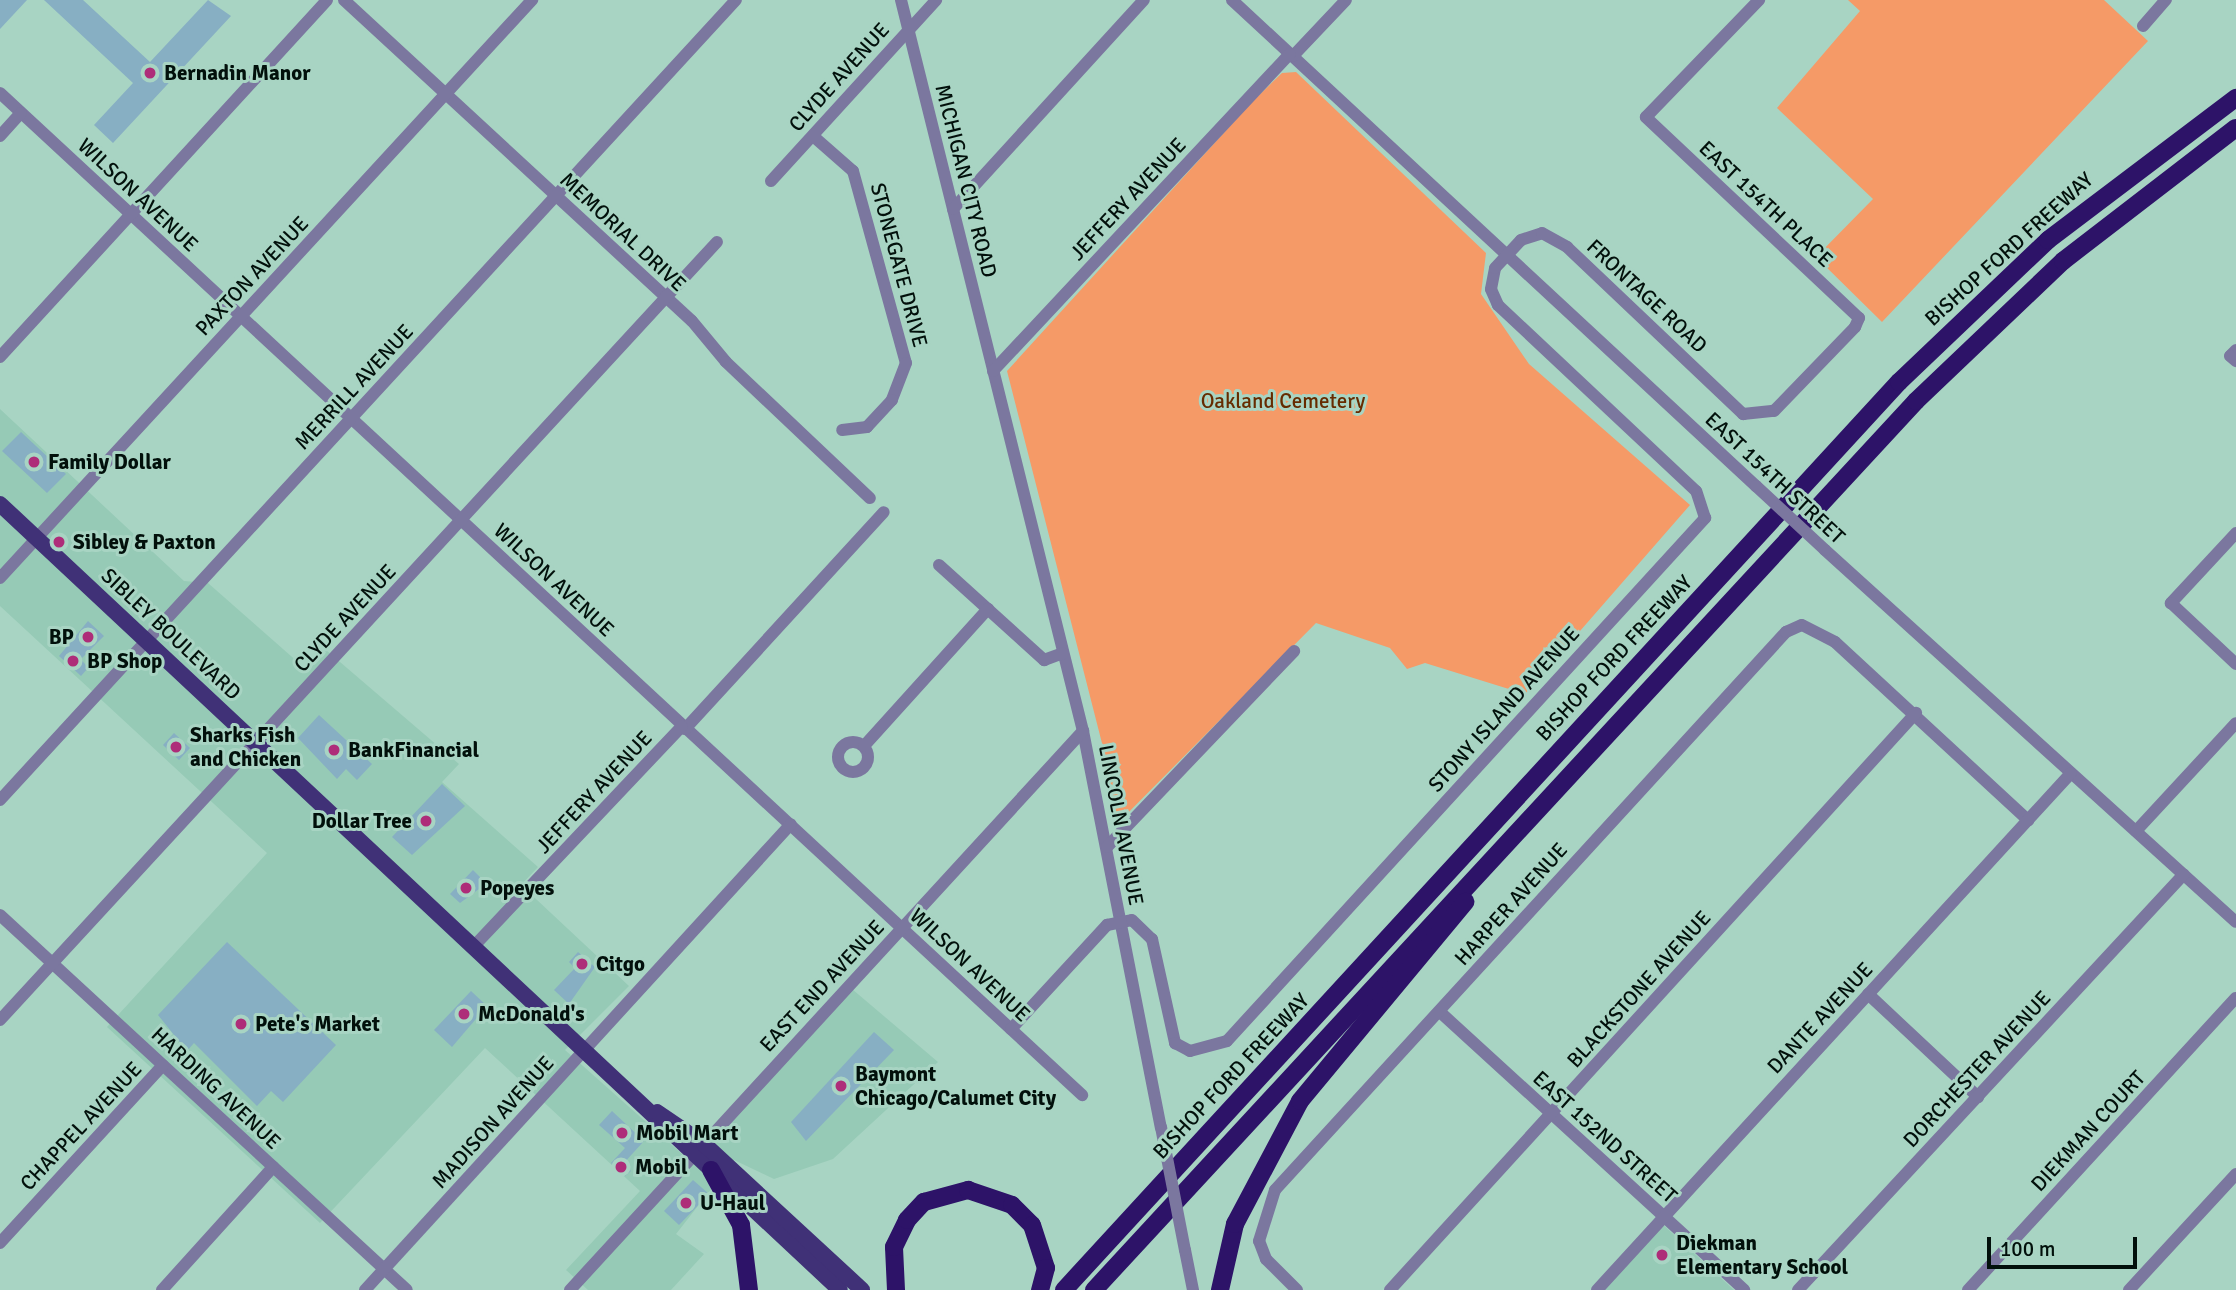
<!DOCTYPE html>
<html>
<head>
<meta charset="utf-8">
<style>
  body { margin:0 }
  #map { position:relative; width:2236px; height:1290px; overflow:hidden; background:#a8d4c3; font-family:Signika,sans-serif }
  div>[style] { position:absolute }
  .built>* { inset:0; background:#96cab6 }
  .green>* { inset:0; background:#f59a67 }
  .building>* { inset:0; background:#87afc3 }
  .minor>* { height:12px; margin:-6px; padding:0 6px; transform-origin:6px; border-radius:6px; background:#7b779f }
  .minor>.ring { margin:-6px; padding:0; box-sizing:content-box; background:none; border:12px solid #7b779f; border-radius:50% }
  .major>* { height:16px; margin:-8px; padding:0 8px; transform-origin:8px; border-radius:8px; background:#403177 }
  .highway>* { height:18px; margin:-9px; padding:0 9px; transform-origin:9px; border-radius:9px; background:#2d1368 }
  .minor-bridge>* { height:12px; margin:-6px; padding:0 6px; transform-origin:6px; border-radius:6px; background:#7b779f }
  .dots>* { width:19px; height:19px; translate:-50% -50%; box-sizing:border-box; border:4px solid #a8d4c3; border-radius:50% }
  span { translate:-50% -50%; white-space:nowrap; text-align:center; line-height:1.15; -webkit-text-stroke:6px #a8d4c3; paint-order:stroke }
  .poi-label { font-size:21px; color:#02100b; font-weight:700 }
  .left { translate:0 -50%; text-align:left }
  .right { translate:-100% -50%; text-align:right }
  .street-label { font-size:21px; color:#02100b }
  .park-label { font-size:21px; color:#662b00 }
  .scale { position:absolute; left:1987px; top:1237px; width:150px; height:32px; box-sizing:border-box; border:4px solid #02100b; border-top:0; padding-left:9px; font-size:21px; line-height:24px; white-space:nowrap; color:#02100b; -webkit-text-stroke:5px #a8d4c3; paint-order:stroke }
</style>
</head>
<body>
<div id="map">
  <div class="built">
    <i style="clip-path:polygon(0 409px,184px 581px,208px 583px,308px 671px,326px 650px,459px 764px,442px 782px,538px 867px,521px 885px,629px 986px,565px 1050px,691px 1162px,852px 989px,938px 1062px,833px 1159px,774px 1179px,734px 1160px,676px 1234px,704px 1254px,671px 1290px,588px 1290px,566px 1270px,640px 1191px,485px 1048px,320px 1223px,107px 1027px,267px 853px,0 606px)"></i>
    <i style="clip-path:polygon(1659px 1221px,1734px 1290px,1595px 1290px)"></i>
  </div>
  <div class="green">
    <i style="clip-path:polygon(1848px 0,2104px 0,2148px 41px,1882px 322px,1816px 257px,1873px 199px,1777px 108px,1860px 11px)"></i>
    <i style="clip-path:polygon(1296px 72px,1486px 253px,1481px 294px,1529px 364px,1690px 505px,1525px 694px,1425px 663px,1407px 669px,1390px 648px,1316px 623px,1115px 826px,1105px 755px,1007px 371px,1251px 103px,1282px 73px)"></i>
  </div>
  <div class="building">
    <i style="clip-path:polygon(0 0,27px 0,0 29px)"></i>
    <i style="clip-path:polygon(44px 0,83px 0,150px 62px,208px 0,231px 16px,113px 143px,94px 125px,133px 83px)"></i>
    <i style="clip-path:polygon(21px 432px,66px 474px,47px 493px,2px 451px)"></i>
    <i style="clip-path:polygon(88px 621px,104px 636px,81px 659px,88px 668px,81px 676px,59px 656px)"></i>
    <i style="clip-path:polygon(319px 715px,372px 764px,357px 780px,346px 769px,337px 779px,298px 738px)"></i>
    <i style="clip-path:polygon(174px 733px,190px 748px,179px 760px,163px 745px)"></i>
    <i style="clip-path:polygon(442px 784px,465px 806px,412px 855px,392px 837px)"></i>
    <i style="clip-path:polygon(473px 870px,482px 879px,479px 889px,460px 903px,450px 894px)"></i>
    <i style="clip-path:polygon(227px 942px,336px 1045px,283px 1102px,271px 1091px,257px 1106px,194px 1043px,187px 1051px,158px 1015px)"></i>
    <i style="clip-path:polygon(578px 952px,595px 967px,569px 1004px,554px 990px,575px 968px,569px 962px)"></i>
    <i style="clip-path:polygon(471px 991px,487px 1006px,452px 1047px,434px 1030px)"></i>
    <i style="clip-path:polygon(874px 1032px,894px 1050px,806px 1141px,791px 1122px)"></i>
    <i style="clip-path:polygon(612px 1111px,644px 1141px,623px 1164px,631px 1171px,625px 1176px,611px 1163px,625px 1148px,599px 1125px)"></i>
    <i style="clip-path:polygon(693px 1180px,709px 1194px,679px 1225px,664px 1211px)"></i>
  </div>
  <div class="minor">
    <i style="left:344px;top:0;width:473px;rotate:42.7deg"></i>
    <i style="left:692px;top:321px;width:53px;rotate:50.3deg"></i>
    <i style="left:726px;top:362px;width:198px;rotate:43.4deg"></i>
    <i style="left:901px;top:0;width:753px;rotate:76.02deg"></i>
    <i style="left:1083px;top:731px;width:404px;rotate:78.9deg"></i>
    <i style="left:1232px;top:0;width:715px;rotate:42.85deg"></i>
    <i style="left:2143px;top:26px;width:35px;rotate:-49deg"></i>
    <i style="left:1293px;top:56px;width:77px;rotate:-46.6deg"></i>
    <i style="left:0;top:93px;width:1475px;rotate:42.8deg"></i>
    <i style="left:0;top:136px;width:31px;rotate:-48deg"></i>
    <i style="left:813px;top:136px;width:53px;rotate:41.2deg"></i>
    <i style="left:853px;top:171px;width:199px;rotate:74.6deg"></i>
    <i style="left:906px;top:363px;width:40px;rotate:111deg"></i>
    <i style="left:892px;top:400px;width:37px;rotate:133deg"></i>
    <i style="left:867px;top:427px;width:25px;rotate:173deg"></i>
    <i style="left:771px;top:181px;width:245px;rotate:-47.6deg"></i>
    <i style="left:953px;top:209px;width:283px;rotate:-47.6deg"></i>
    <i style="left:2236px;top:350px;width:8px;rotate:135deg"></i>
    <i style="left:2230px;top:356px;width:8px;rotate:40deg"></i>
    <i style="left:0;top:357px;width:484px;rotate:-47.5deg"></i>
    <i style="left:993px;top:371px;width:434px;rotate:-46.9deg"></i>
    <i style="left:2236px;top:533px;width:96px;rotate:132.9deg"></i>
    <i style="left:2171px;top:603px;width:89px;rotate:43.2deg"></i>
    <i style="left:1825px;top:550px;width:554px;rotate:42.15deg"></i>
    <i style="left:939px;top:565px;width:142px;rotate:42.1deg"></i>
    <i style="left:1044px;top:660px;width:20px;rotate:-20deg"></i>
    <i style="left:0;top:578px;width:786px;rotate:-47.37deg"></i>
    <i style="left:685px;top:729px;width:294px;rotate:-47.5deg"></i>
    <i class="ring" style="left:838px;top:742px;width:18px;height:18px"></i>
    <i style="left:864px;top:746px;width:185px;rotate:-47.9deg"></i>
    <i style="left:0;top:800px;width:1087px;rotate:-47.39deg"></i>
    <i style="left:2136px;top:831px;width:147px;rotate:-47.2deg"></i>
    <i style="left:1107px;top:847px;width:271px;rotate:-46.3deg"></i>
    <i style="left:0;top:915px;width:553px;rotate:42.66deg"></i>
    <i style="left:475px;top:945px;width:301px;rotate:-46.6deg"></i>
    <i style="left:1868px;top:994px;width:151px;rotate:43.1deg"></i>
    <i style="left:1440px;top:1012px;width:412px;rotate:42.4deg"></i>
    <i style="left:0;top:1020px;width:1058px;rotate:-47.34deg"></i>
    <i style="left:1011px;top:1029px;width:142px;rotate:-47.3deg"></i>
    <i style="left:1107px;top:925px;width:25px;rotate:-11deg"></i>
    <i style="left:1132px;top:920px;width:28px;rotate:44deg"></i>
    <i style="left:1152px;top:939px;width:107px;rotate:77.5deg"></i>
    <i style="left:1175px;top:1043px;width:17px;rotate:28deg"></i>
    <i style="left:1190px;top:1051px;width:38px;rotate:-15deg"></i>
    <i style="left:1227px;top:1041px;width:709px;rotate:-47.57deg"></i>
    <i style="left:1705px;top:518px;width:28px;rotate:-108deg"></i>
    <i style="left:1696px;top:491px;width:272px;rotate:-136.8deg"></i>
    <i style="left:1498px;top:305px;width:17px;rotate:-114deg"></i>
    <i style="left:1491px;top:289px;width:21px;rotate:-79deg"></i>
    <i style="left:1495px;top:268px;width:38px;rotate:-47deg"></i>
    <i style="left:1521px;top:240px;width:22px;rotate:-18deg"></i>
    <i style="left:1542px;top:233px;width:29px;rotate:29deg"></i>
    <i style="left:1567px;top:247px;width:243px;rotate:43.5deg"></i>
    <i style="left:1743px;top:414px;width:31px;rotate:-6deg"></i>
    <i style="left:1774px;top:411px;width:117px;rotate:-46deg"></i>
    <i style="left:1855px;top:327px;width:10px;rotate:-66deg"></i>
    <i style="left:1859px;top:318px;width:293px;rotate:-136.7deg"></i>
    <i style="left:1646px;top:117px;width:163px;rotate:-46deg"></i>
    <i style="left:704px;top:1144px;width:561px;rotate:-47.46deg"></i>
    <i style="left:0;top:1243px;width:241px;rotate:-47.5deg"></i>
    <i style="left:1185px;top:1250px;width:41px;rotate:78.7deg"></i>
    <i style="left:162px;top:1290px;width:166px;rotate:-47.9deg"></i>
    <i style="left:365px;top:1290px;width:631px;rotate:-47.57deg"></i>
    <i style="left:570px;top:1290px;width:183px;rotate:-47.4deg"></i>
    <i style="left:1297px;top:1290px;width:44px;rotate:-135deg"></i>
    <i style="left:1266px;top:1259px;width:19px;rotate:-111deg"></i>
    <i style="left:1259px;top:1241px;width:53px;rotate:-72.6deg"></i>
    <i style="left:1275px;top:1190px;width:757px;rotate:-47.52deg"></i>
    <i style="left:1786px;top:632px;width:17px;rotate:-24deg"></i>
    <i style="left:1802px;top:625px;width:37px;rotate:27deg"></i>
    <i style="left:1835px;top:642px;width:263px;rotate:42.7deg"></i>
    <i style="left:1390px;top:1290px;width:781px;rotate:-47.65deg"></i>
    <i style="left:1597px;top:1290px;width:701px;rotate:-47.48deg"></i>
    <i style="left:1798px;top:1290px;width:567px;rotate:-47.14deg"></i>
    <i style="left:1968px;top:1290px;width:396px;rotate:-47.5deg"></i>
    <i style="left:2129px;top:1290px;width:158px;rotate:-47.3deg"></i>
  </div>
  <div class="major">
    <i style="left:0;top:504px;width:1150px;rotate:43.1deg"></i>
    <i style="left:657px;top:1112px;width:57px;rotate:34.2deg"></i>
    <i style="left:704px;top:1144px;width:215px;rotate:42.7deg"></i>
  </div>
  <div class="highway">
    <i style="left:711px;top:1170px;width:63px;rotate:61.4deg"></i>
    <i style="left:741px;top:1225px;width:65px;rotate:83deg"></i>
    <i style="left:896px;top:1290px;width:43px;rotate:-92.7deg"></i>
    <i style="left:894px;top:1247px;width:30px;rotate:-64deg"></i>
    <i style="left:907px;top:1220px;width:25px;rotate:-47deg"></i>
    <i style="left:924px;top:1202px;width:46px;rotate:-15.3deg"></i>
    <i style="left:968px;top:1190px;width:46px;rotate:18.8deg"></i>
    <i style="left:1012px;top:1205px;width:28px;rotate:45deg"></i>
    <i style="left:1032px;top:1225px;width:45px;rotate:72deg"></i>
    <i style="left:1046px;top:1268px;width:23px;rotate:105deg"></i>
    <i style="left:1064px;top:1290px;width:1234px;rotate:-47.4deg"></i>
    <i style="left:1899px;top:382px;width:206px;rotate:-43.6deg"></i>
    <i style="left:2048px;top:240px;width:236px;rotate:-37.1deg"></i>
    <i style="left:1094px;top:1290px;width:1211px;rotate:-47.24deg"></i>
    <i style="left:1916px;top:401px;width:203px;rotate:-43.6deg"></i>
    <i style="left:2063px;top:261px;width:218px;rotate:-37.6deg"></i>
    <i style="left:1220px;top:1290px;width:68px;rotate:-77.2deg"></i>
    <i style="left:1235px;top:1224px;width:139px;rotate:-62.1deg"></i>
    <i style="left:1300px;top:1101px;width:259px;rotate:-50.3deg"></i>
  </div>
  <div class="minor-bridge">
    <i style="left:1756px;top:486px;width:94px;rotate:42.8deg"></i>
    <i style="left:1161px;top:1127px;width:125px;rotate:79deg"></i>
  </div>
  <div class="dots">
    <i style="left:150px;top:73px;background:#ae2d79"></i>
    <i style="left:34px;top:462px;background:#ae2d79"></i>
    <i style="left:59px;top:542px;background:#ae2d79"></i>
    <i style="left:88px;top:637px;background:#ae2d79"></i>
    <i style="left:73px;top:661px;background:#ae2d79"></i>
    <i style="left:176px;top:747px;background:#ae2d79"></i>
    <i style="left:334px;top:750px;background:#ae2d79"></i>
    <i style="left:426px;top:821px;background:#ae2d79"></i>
    <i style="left:466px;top:888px;background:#ae2d79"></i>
    <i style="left:582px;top:964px;background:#ae2d79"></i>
    <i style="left:464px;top:1014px;background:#ae2d79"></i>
    <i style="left:241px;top:1024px;background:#ae2d79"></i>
    <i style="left:841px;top:1086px;background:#ae2d79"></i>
    <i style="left:622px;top:1133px;background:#ae2d79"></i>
    <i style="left:621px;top:1167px;background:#ae2d79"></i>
    <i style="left:686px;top:1203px;background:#ae2d79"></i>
    <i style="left:1662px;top:1255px;background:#ae2d79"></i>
  </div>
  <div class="poi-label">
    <span class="left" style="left:164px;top:73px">Bernadin Manor</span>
    <span class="left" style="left:48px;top:462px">Family Dollar</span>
    <span class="left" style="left:73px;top:542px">Sibley &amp; Paxton</span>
    <span class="right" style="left:74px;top:637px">BP</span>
    <span class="left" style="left:87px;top:661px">BP Shop</span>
    <span class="left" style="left:190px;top:747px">Sharks Fish<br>and Chicken</span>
    <span class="left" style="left:348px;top:750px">BankFinancial</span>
    <span class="right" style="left:412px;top:821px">Dollar Tree</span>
    <span class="left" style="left:480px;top:888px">Popeyes</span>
    <span class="left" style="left:596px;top:964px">Citgo</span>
    <span class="left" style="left:478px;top:1014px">McDonald's</span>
    <span class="left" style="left:255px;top:1024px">Pete's Market</span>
    <span class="left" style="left:855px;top:1086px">Baymont<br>Chicago/Calumet City</span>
    <span class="left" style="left:636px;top:1133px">Mobil Mart</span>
    <span class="left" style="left:635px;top:1167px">Mobil</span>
    <span class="left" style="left:700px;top:1203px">U-Haul</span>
    <span class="left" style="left:1676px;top:1255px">Diekman<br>Elementary School</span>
  </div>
  <div class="street-label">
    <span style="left:839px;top:77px;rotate:-48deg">CLYDE AVENUE</span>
    <span style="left:966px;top:181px;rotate:76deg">MICHIGAN CITY ROAD</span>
    <span style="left:138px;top:195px;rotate:43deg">WILSON AVENUE</span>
    <span style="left:1128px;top:199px;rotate:-47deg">JEFFERY AVENUE</span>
    <span style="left:1766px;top:204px;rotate:43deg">EAST 154TH PLACE</span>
    <span style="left:623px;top:232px;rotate:43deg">MEMORIAL DRIVE</span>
    <span style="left:2009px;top:249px;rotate:-42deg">BISHOP FORD FREEWAY</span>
    <span style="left:899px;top:265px;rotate:75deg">STONEGATE DRIVE</span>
    <span style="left:252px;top:276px;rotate:-47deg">PAXTON AVENUE</span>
    <span style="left:1647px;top:296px;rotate:43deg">FRONTAGE ROAD</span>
    <span style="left:354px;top:387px;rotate:-47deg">MERRILL AVENUE</span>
    <span style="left:1775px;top:478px;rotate:43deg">EAST 154TH STREET</span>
    <span style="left:554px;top:580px;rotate:43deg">WILSON AVENUE</span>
    <span style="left:345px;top:618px;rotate:-47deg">CLYDE AVENUE</span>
    <span style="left:171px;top:634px;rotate:43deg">SIBLEY BOULEVARD</span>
    <span style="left:1614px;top:658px;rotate:-47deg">BISHOP FORD FREEWAY</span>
    <span style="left:1504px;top:709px;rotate:-48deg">STONY ISLAND AVENUE</span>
    <span style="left:594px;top:792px;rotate:-47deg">JEFFERY AVENUE</span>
    <span style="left:1121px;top:825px;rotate:79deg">LINCOLN AVENUE</span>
    <span style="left:1511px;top:904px;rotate:-48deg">HARPER AVENUE</span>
    <span style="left:970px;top:965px;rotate:43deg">WILSON AVENUE</span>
    <span style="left:822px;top:986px;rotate:-47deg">EAST END AVENUE</span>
    <span style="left:1639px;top:989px;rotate:-48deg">BLACKSTONE AVENUE</span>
    <span style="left:1820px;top:1018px;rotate:-47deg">DANTE AVENUE</span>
    <span style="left:1977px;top:1069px;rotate:-47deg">DORCHESTER AVENUE</span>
    <span style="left:1231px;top:1076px;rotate:-47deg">BISHOP FORD FREEWAY</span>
    <span style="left:216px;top:1088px;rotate:43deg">HARDING AVENUE</span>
    <span style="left:493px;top:1122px;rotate:-48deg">MADISON AVENUE</span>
    <span style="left:81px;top:1126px;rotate:-47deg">CHAPPEL AVENUE</span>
    <span style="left:2088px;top:1131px;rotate:-47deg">DIEKMAN COURT</span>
    <span style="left:1605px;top:1137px;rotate:42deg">EAST 152ND STREET</span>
  </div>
  <div class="park-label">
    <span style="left:1283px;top:401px">Oakland Cemetery</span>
  </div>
  <div class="scale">100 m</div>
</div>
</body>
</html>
